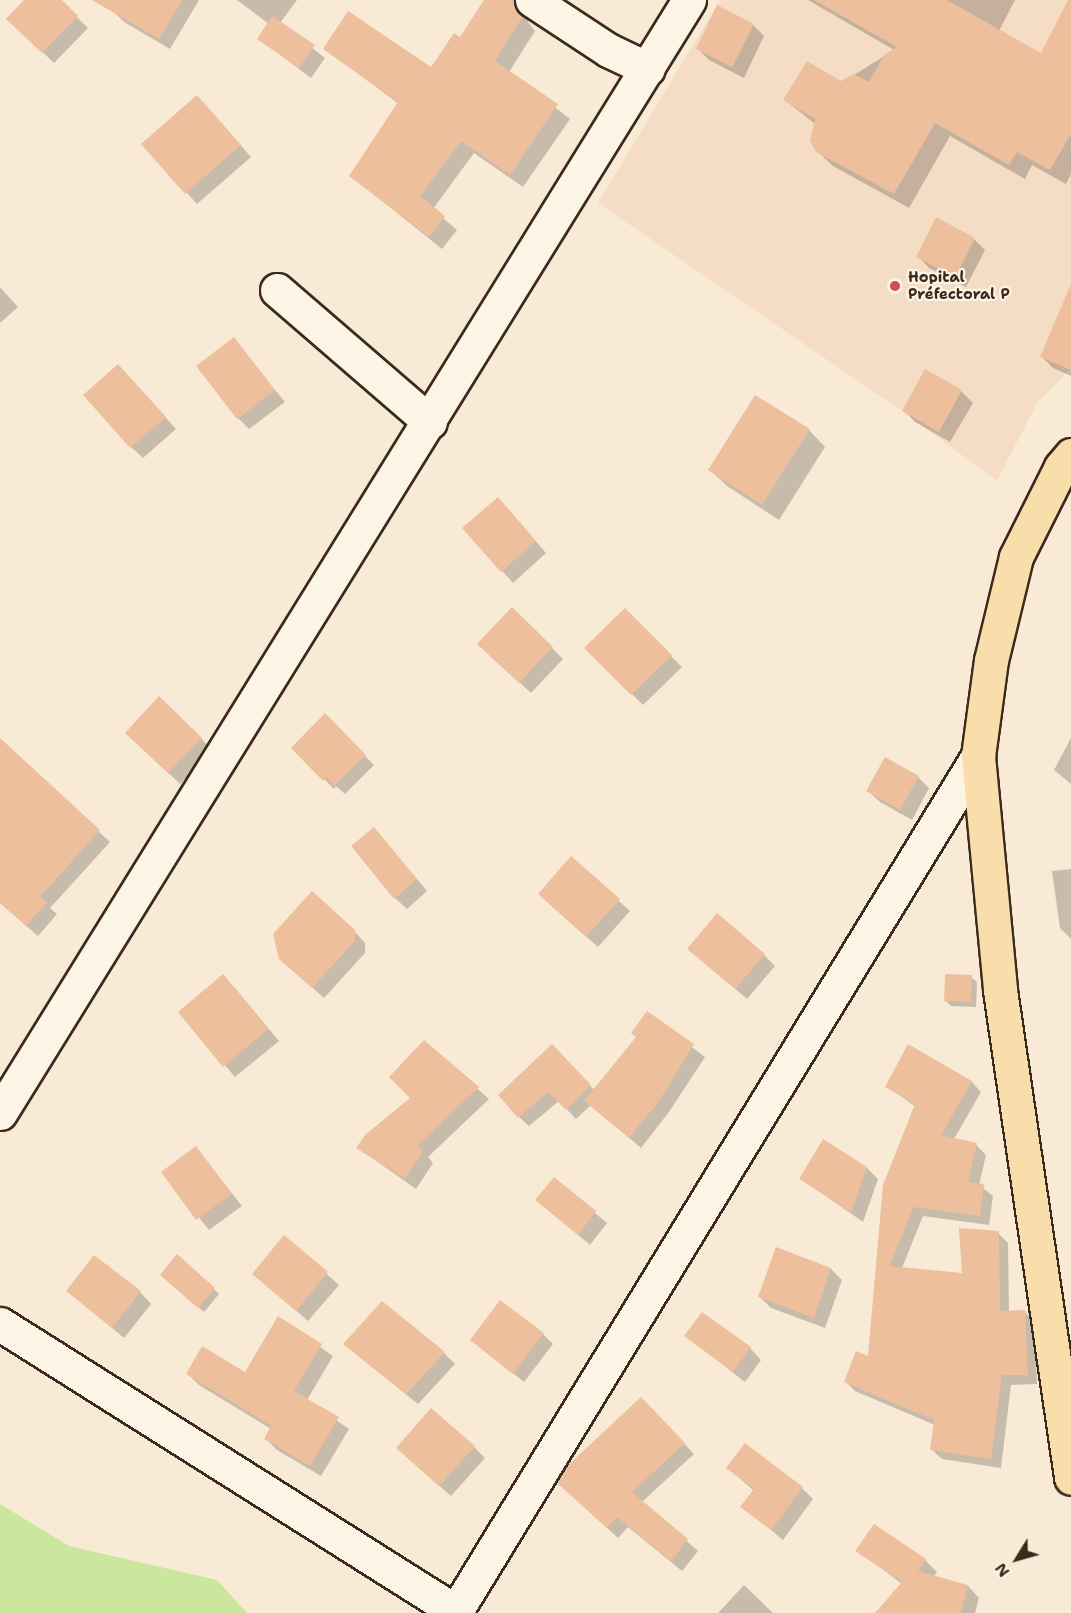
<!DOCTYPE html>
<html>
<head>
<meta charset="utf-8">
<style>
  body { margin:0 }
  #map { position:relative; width:1071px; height:1613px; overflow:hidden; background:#f9ead6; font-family:"Shantell Sans",sans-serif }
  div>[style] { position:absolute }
  .built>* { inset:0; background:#f5ddc5 }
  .green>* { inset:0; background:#cbe69d }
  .shadow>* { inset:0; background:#0003 }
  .building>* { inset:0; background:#edbf9c }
  .roads { filter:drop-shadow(2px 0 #3b2a1e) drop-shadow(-2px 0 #3b2a1e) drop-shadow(0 2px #3b2a1e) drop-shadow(0 -2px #3b2a1e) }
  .street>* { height:33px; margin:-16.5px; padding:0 16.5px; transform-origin:16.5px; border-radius:16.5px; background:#fcf5e5 }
  .primary>* { height:33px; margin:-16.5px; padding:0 16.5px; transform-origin:16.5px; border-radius:16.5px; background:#f9deab }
  .dots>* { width:16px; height:16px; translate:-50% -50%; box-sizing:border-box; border:3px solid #fcf5e5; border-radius:50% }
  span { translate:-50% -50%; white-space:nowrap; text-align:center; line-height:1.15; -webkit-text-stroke:4.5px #fcf5e5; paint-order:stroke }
  .poi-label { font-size:15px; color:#3b2a1e; font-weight:700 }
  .left { translate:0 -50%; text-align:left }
  .north { position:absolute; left:987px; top:1529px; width:60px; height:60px; -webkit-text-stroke:4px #fcf5e5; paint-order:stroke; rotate:233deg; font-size:16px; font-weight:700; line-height:24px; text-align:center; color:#3b2a1e }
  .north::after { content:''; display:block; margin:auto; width:21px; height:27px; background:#3b2a1e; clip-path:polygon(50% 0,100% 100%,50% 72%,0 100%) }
</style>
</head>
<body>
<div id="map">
  <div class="built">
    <i style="clip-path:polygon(720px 0,1071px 0,1071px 368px,1037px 403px,997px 481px,902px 411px,598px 203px)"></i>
  </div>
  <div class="green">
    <i style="clip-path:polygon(0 1504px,69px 1546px,217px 1580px,247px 1613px,0 1613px)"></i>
  </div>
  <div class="shadow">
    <i style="clip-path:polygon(26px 0,59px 0,88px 28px,54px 63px,8px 19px)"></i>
    <i style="clip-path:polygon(120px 0,199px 0,170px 49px,124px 22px,113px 11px)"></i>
    <i style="clip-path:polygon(237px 0,297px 0,280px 23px,325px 58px,311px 78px,259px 39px,269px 24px)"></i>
    <i style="clip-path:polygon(484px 0,533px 0,529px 3px,528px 22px,535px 31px,509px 72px,570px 119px,523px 187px,474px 153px,433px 209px,457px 230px,442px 249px,351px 176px,399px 104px,325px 49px,431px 69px,461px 39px)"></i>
    <i style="clip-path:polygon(808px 0,1015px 0,999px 31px,1042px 56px,1071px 0,1071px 174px,1066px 184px,1032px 165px,1025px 179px,950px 136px,909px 208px,833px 166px,817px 151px,815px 124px,785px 100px,841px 83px,894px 50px)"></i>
    <i style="clip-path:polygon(753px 25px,764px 36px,744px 78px,709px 60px,698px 49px)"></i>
    <i style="clip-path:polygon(208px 108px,251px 157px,197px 204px,143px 144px)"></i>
    <i style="clip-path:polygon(974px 239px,985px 250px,966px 287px,929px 268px,918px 256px)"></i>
    <i style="clip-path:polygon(0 287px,18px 307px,0 323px)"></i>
    <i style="clip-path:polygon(1071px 326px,1071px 376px,1053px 368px,1042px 357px)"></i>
    <i style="clip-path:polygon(233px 339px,285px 402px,249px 429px,238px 418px)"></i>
    <i style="clip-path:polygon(926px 371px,961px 391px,973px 403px,950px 442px,915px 422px,904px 410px)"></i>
    <i style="clip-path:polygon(129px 377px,176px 429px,143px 458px,131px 447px)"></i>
    <i style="clip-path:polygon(809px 430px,825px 447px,779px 520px,727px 486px,710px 470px)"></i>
    <i style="clip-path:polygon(509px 510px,546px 553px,513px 583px,464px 528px)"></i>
    <i style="clip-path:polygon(512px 609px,563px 659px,531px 693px,490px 655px)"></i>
    <i style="clip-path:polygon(625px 610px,682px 667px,643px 705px,586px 648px)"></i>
    <i style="clip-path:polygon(159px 699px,213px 750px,180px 784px,138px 744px)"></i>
    <i style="clip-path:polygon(325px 715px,374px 765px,345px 794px,336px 786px,334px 789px,293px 748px)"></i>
    <i style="clip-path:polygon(1071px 738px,1071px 784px,1054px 770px)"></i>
    <i style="clip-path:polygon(13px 752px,110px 842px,50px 908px,57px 914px,38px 936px,0 903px,0 760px)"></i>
    <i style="clip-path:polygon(918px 777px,929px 788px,912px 820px,880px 802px,868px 791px)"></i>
    <i style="clip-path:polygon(374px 829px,427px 891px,407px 909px,395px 898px)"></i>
    <i style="clip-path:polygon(571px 858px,630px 911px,598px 947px,551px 905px)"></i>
    <i style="clip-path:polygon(1071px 869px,1071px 939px,1060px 928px,1052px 871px)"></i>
    <i style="clip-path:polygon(354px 931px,365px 943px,365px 953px,324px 998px,293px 970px)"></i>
    <i style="clip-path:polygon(689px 949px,764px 955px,775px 966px,747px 999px)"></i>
    <i style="clip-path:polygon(971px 977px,977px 982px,976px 1007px,951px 1006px,945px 1000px)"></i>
    <i style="clip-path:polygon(234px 987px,279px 1041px,235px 1077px,180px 1012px)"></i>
    <i style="clip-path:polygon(647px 1013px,705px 1057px,669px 1112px,641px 1148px,591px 1105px,576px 1119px,559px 1101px,529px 1126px,519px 1117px,552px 1046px,594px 1090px,638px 1037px)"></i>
    <i style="clip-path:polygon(424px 1042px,489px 1099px,428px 1157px,433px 1163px,416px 1189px,358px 1148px,412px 1098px)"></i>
    <i style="clip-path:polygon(972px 1082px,981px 1092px,954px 1139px,976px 1145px,986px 1155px,979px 1185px,993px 1196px,989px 1225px,923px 1216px,902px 1268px,963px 1274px,998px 1233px,1008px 1243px,1009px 1312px,1025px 1312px,1035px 1322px,1037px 1384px,1011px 1385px,1001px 1468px,942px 1459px,932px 1450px,935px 1425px,855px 1391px,846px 1382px,870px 1358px,916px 1107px,887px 1086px)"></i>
    <i style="clip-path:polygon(196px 1148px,242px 1206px,209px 1230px,163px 1172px)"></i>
    <i style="clip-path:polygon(867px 1168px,878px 1179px,863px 1222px,800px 1178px)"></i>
    <i style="clip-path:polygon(554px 1179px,607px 1223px,590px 1245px,537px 1200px)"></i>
    <i style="clip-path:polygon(285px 1237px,339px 1285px,308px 1321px,254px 1274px)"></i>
    <i style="clip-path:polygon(777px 1249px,831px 1269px,842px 1280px,825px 1328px,771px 1308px,760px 1297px)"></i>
    <i style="clip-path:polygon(167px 1280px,214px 1289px,219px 1294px,204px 1312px)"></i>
    <i style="clip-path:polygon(68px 1291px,140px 1292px,151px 1304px,124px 1338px)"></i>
    <i style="clip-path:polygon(278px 1318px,333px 1356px,307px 1400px,349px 1429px,321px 1476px,277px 1450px,266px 1439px,271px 1429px,199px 1385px,188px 1374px,246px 1374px)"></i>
    <i style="clip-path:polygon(543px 1334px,553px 1344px,524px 1382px,472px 1340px)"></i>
    <i style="clip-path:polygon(686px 1336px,750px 1348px,761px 1360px,745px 1382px)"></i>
    <i style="clip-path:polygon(444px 1353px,455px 1364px,418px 1404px,357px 1355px)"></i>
    <i style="clip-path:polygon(652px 1409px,694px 1454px,642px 1502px,698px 1551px,682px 1571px,628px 1527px,618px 1538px,569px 1493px)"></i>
    <i style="clip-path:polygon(474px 1447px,485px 1458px,451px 1496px,409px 1459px)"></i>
    <i style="clip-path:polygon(728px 1468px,802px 1488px,813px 1499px,783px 1540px,742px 1506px,754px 1491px)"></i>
    <i style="clip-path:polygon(874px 1526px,925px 1560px,937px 1572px,933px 1577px,968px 1586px,979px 1598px,975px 1613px,877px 1613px,902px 1584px,857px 1550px)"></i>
    <i style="clip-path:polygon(744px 1585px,773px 1613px,718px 1613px)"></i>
  </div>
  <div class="building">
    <i style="clip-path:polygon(24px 0,62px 0,78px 16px,42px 53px,6px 19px)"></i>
    <i style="clip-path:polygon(92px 0,182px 0,159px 39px)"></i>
    <i style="clip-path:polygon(484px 0,511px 0,523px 16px,495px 61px,558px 104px,510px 175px,461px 141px,420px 196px,445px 216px,429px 237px,349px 176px,398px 102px,323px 49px,348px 11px,431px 67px,454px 33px,460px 37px)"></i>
    <i style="clip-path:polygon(814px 0,947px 0,1041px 53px,1068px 0,1071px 0,1071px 134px,1050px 170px,1017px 152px,1009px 165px,935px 123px,894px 194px,816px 152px,810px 140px,815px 119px,783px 100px,807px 61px,841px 81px,853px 74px,869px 82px,884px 55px,897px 47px)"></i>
    <i style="clip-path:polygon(717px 5px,754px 24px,732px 67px,696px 49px)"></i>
    <i style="clip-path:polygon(272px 16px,315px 45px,299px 68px,257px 39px)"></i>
    <i style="clip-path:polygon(197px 95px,241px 145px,185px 194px,141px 144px)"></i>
    <i style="clip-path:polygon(936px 217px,975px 238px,955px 277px,916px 257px)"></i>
    <i style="clip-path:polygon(1071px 284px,1071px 370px,1040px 357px)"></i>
    <i style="clip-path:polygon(234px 337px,275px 390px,237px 419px,196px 366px)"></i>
    <i style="clip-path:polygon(118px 364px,166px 417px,130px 448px,83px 395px)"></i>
    <i style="clip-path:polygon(925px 369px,962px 390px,939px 432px,902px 411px)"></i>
    <i style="clip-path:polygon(755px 395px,810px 429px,762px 505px,708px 470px)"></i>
    <i style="clip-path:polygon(498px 497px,536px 541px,501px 572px,462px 528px)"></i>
    <i style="clip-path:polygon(512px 607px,553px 647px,519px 683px,477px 644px)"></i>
    <i style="clip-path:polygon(625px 608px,672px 655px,631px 695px,584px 648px)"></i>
    <i style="clip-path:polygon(159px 696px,202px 738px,168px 773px,125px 733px)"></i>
    <i style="clip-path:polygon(325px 713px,366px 755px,334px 786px,327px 777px,323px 781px,291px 748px)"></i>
    <i style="clip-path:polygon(0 738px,100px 830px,40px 897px,47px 902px,26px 926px,0 903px)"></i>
    <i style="clip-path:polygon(885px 757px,919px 776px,900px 810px,866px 791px)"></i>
    <i style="clip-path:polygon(374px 827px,417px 879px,394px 899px,351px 846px)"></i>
    <i style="clip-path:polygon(571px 856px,620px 899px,586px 937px,538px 894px)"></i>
    <i style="clip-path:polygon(312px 891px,355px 930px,355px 941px,312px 988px,279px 959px,273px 934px)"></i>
    <i style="clip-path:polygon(717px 913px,765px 954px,735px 989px,687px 949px)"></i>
    <i style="clip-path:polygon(223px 974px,268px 1029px,223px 1067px,178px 1012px)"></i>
    <i style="clip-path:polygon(945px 974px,972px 975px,971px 1002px,944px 1001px)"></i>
    <i style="clip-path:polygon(647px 1011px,694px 1044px,659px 1101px,629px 1138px,584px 1101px,636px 1037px,631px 1033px)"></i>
    <i style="clip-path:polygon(424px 1040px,479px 1087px,418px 1145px,423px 1151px,405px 1179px,356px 1148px,365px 1135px,410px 1098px,389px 1077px)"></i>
    <i style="clip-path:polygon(552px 1044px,591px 1085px,566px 1110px,548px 1092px,518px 1118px,498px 1095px)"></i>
    <i style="clip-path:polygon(908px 1044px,972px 1081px,941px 1135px,977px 1143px,968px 1182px,984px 1184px,980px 1216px,913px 1207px,890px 1266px,962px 1273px,959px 1228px,999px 1231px,1000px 1311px,1025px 1310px,1028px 1375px,1002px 1375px,991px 1459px,930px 1450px,934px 1420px,844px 1382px,856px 1351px,868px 1356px,883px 1185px,915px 1104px,885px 1087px)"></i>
    <i style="clip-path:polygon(823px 1139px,867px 1167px,851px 1212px,799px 1179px)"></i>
    <i style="clip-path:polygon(196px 1146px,232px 1194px,196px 1220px,161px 1172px)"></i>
    <i style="clip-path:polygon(554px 1177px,596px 1211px,578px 1235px,535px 1200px)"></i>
    <i style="clip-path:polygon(284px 1235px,328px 1272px,296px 1311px,252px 1274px)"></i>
    <i style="clip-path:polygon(776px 1247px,831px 1268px,814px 1318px,758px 1297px)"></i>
    <i style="clip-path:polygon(177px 1254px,215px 1288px,198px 1308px,160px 1275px)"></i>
    <i style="clip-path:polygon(94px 1255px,141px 1291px,112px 1328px,66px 1291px)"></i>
    <i style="clip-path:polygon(500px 1300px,544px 1333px,513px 1374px,470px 1340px)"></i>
    <i style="clip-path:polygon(382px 1301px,445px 1352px,406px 1394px,343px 1344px)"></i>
    <i style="clip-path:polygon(702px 1312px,751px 1347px,733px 1372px,684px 1336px)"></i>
    <i style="clip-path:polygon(278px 1316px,322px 1344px,294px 1391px,339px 1417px,310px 1466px,264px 1439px,271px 1426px,186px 1374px,202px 1346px,245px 1372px)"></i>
    <i style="clip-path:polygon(641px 1397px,685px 1443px,632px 1492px,688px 1539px,671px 1561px,617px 1517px,607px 1528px,556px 1482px,566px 1467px)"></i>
    <i style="clip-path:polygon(431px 1408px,475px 1446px,439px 1486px,396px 1448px)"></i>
    <i style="clip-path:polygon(745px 1443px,803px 1487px,771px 1530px,740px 1507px,754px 1489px,726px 1468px)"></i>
    <i style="clip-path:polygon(874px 1524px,926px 1559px,918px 1571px,968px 1585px,961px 1613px,875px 1613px,902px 1582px,855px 1551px)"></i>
  </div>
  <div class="roads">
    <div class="street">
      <i style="left:532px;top:0;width:91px;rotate:33.3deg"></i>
      <i style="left:608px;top:50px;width:44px;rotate:25.4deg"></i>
      <i style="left:277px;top:290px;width:202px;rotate:40.8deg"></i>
      <i style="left:0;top:1113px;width:1309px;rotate:-58.24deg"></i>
      <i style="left:0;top:1324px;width:542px;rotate:32.25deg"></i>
      <i style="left:456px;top:1611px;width:1002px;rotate:-58.59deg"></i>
    </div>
    <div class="primary">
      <i style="left:1071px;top:455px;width:16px;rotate:130deg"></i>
      <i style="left:1061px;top:467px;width:101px;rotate:116.6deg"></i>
      <i style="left:1016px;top:557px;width:106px;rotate:103.6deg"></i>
      <i style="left:991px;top:660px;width:97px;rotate:97.7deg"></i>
      <i style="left:978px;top:756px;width:235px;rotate:84.6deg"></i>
      <i style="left:1000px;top:990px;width:493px;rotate:81.7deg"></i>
    </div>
  </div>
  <div class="dots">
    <i style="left:895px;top:286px;background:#d1495b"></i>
  </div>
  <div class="poi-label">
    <span class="left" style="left:908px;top:286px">Hopital<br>Préfectoral P</span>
  </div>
  <div class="north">N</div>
</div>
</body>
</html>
